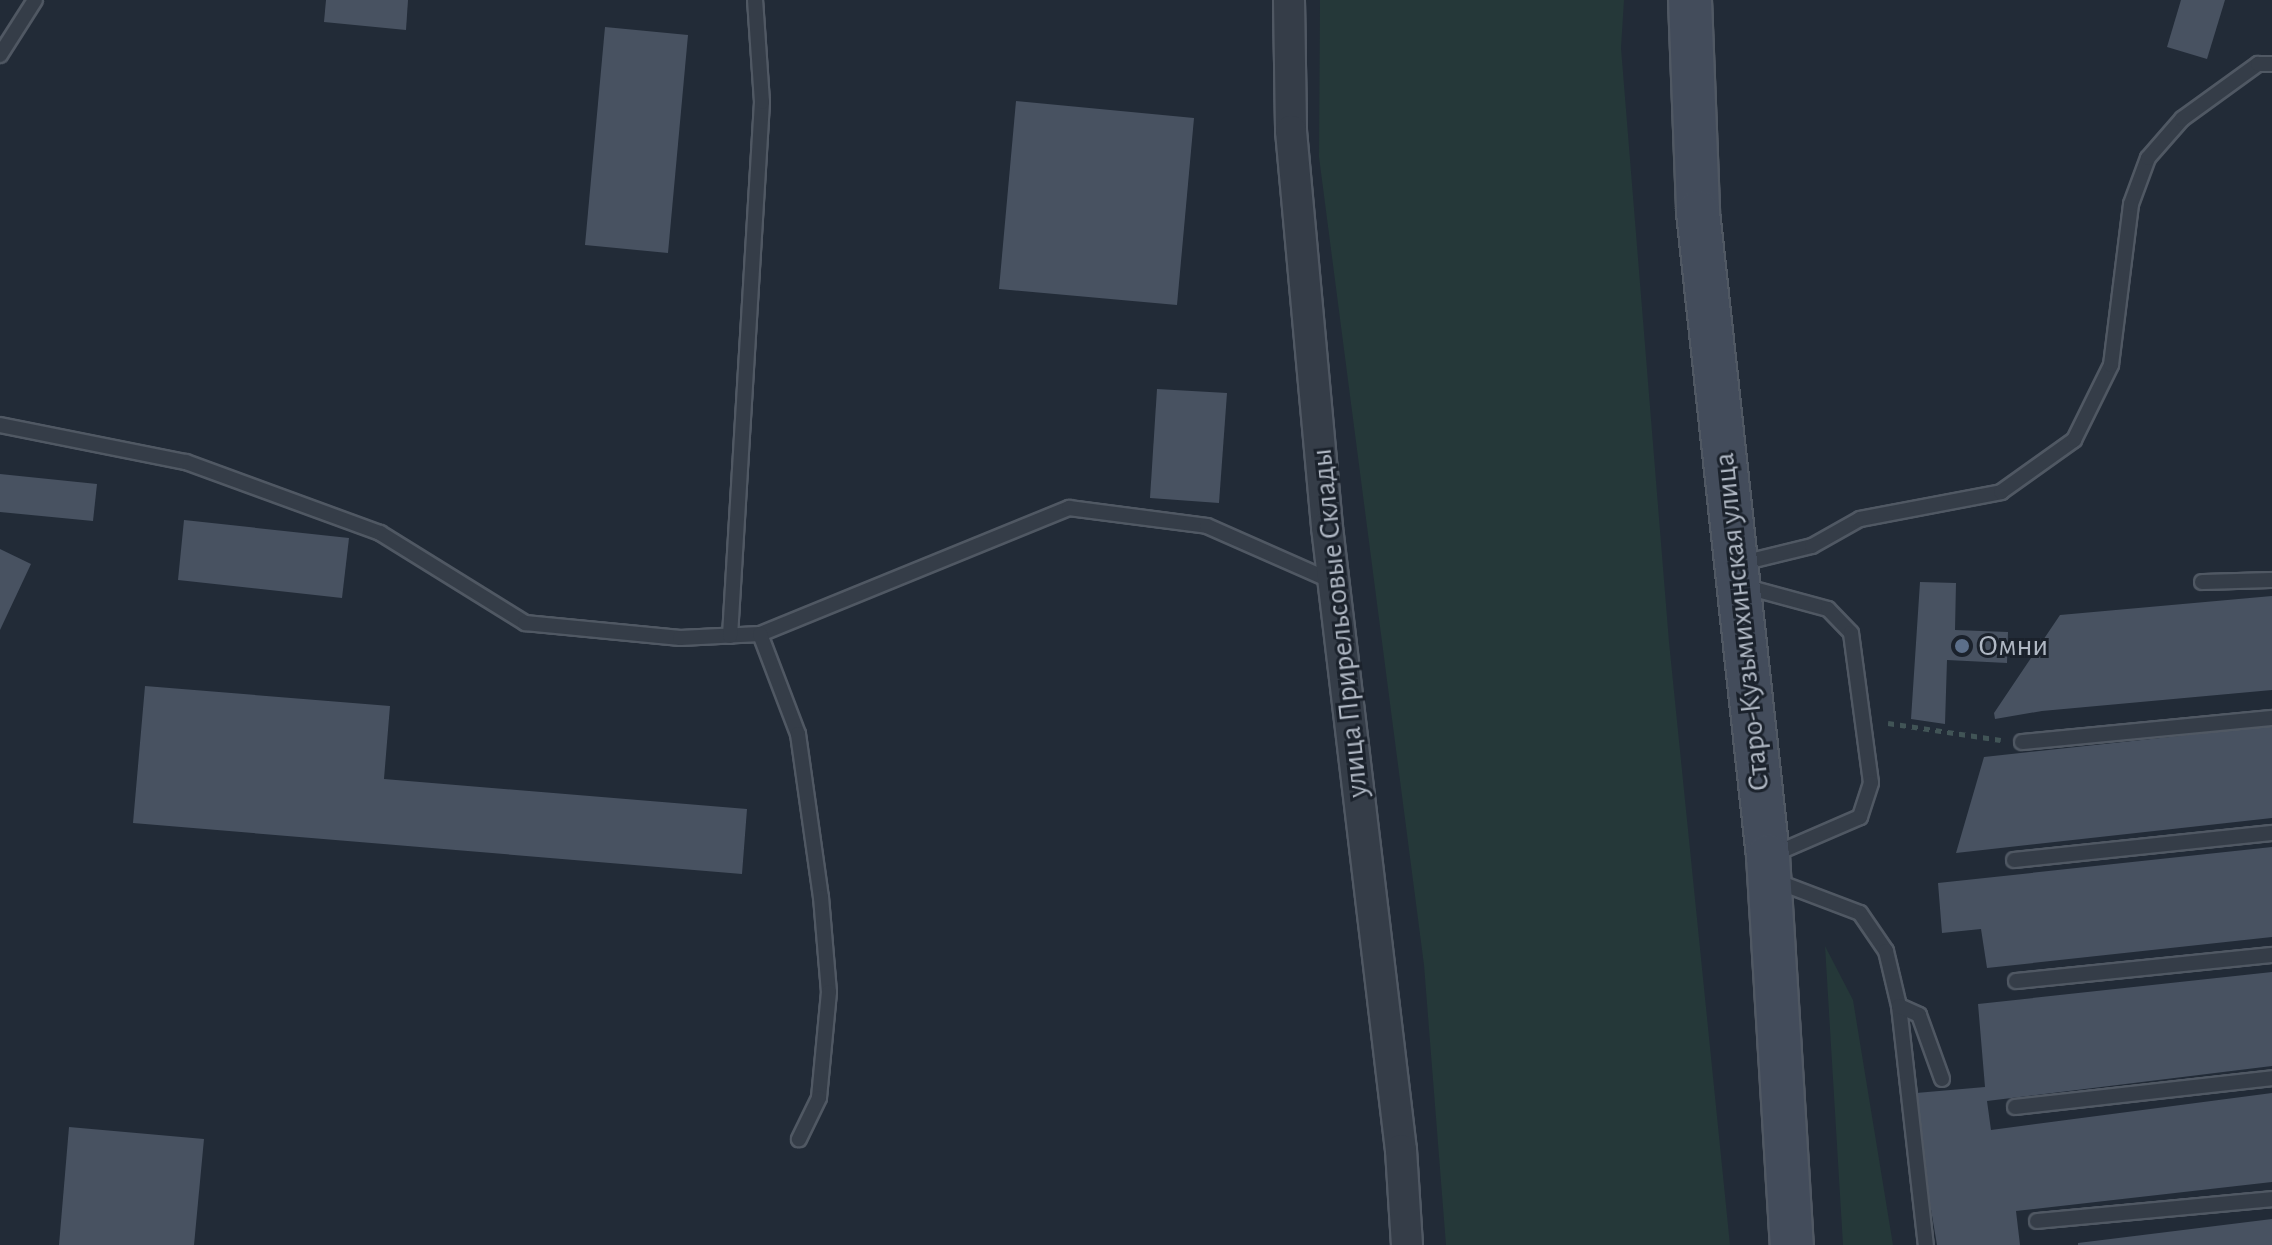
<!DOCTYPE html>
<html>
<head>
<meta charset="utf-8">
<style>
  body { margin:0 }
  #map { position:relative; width:2272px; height:1245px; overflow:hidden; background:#222b37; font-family:"Alegreya Sans",sans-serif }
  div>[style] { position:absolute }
  .green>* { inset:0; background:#253839 }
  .building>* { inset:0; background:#485261 }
  .path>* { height:5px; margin-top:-2.5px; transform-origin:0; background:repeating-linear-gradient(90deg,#415456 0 6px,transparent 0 12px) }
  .roads { filter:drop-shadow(2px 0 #505863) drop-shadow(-2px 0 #505863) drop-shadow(0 2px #505863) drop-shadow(0 -2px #505863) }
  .service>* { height:14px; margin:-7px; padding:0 7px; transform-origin:7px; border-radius:7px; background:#353d48 }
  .minor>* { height:30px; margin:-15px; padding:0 15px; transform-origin:15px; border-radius:15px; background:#353d48 }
  .secondary>* { height:42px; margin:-21px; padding:0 21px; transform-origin:21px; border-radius:21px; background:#434c5b }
  .dots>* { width:22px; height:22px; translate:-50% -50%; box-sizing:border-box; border:4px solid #1b222c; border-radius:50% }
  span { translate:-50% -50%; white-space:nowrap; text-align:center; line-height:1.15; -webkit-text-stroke:6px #1b222c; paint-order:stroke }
  .street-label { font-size:30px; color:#b0b8c4 }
  .poi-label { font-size:30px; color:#b0b8c4 }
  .left { translate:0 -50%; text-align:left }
</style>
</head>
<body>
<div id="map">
  <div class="green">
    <i style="clip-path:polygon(1320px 0,1624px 0,1621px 48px,1669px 642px,1730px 1245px,1446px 1245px,1424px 965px,1319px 157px)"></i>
    <i style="clip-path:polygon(1825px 946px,1853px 1000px,1893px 1245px,1843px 1245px)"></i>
  </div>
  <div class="building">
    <i style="clip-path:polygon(326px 0,408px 0,406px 30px,324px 22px)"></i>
    <i style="clip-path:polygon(2181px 0,2225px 0,2207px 59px,2167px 47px)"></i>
    <i style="clip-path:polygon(605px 27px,688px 35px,668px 253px,585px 245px)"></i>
    <i style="clip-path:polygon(1016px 101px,1194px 118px,1177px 305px,999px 289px)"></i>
    <i style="clip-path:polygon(1157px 389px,1227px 393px,1219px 503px,1150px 498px)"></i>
    <i style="clip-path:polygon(0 474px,97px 484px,93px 521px,0 512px)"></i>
    <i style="clip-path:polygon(184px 520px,349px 538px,342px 598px,178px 580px)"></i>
    <i style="clip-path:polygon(0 549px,31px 564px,0 630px)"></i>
    <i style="clip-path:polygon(1920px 582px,1956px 583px,1955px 630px,2008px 632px,2007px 663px,1947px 660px,1945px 724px,1911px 719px)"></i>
    <i style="clip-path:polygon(2272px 596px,2272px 690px,2042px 711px,1995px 719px,1994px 713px,2060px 615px)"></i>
    <i style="clip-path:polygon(145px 686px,390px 706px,384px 779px,747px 809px,742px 874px,133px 823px)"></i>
    <i style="clip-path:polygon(2272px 726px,2272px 818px,1956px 853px,1984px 757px)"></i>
    <i style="clip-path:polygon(2272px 847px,2272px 937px,1987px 968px,1981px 929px,1942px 933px,1938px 883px)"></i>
    <i style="clip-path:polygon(2272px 972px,2272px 1066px,1987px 1101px,1991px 1130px,2272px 1093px,2272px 1182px,2016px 1211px,2020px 1245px,1937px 1245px,1919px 1138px,1916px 1093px,1985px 1087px,1978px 1004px)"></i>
    <i style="clip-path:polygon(69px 1127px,204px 1139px,194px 1245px,59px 1245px)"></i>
    <i style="clip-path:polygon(2272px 1219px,2272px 1245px,2078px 1245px,2078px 1243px)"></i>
  </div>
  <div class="path">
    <i style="left:1888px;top:723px;width:114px;rotate:8.6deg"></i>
  </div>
  <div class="roads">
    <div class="service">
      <i style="left:0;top:55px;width:65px;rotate:-57.5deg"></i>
      <i style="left:0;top:425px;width:190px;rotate:11.3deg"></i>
      <i style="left:186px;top:462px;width:207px;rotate:20.1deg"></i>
      <i style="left:380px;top:533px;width:171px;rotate:31.8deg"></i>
      <i style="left:525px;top:623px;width:156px;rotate:5.5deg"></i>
      <i style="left:680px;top:638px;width:80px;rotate:-2.9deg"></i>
      <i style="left:760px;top:634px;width:334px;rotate:-22.2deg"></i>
      <i style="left:1069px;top:508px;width:139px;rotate:7.4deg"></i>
      <i style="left:1207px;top:526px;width:139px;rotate:23.8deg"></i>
      <i style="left:1738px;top:564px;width:76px;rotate:-13.7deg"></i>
      <i style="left:1812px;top:546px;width:55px;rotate:-29.4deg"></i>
      <i style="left:1860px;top:519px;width:144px;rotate:-10.8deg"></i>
      <i style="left:2001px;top:492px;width:90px;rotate:-35.5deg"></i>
      <i style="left:2074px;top:440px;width:84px;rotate:-63.7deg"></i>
      <i style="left:2111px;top:365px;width:162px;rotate:-82.9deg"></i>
      <i style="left:2131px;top:204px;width:49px;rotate:-69.7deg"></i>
      <i style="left:2148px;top:158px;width:52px;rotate:-48.9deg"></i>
      <i style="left:2182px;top:119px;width:94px;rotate:-35.9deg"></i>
      <i style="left:2258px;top:64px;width:14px"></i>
      <i style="left:2202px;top:582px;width:70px;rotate:-1.6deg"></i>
      <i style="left:1743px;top:586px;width:88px;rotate:15.1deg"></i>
      <i style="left:1828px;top:609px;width:33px;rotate:46deg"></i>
      <i style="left:1851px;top:633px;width:151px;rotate:82.4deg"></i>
      <i style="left:1871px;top:783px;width:36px;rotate:108deg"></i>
      <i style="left:1860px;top:817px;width:96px;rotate:156.6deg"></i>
      <i style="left:760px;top:634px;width:107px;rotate:69.2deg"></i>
      <i style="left:798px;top:734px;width:165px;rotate:82deg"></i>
      <i style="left:821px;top:897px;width:95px;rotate:85.2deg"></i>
      <i style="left:829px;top:992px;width:106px;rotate:95.4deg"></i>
      <i style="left:819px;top:1098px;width:46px;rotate:116deg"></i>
      <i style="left:730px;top:636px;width:535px;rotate:-86.57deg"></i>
      <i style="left:762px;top:102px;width:102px;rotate:-93.9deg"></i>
      <i style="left:2022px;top:742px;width:251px;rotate:-5.5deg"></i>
      <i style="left:2014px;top:860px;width:259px;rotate:-6deg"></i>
      <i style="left:1773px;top:880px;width:93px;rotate:20.8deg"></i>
      <i style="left:1860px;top:913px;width:46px;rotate:55.6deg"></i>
      <i style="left:1886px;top:951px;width:57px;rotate:76.7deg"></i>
      <i style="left:1899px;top:1006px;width:241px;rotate:83.6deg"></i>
      <i style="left:2016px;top:981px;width:257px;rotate:-5.8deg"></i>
      <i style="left:1899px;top:1006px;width:22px;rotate:24deg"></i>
      <i style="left:1919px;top:1015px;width:68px;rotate:70.2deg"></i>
      <i style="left:2015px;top:1107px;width:259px;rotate:-6.4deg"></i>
      <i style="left:2037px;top:1221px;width:236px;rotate:-5.3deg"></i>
    </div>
    <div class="minor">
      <i style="left:1289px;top:0;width:131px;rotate:89.1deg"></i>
      <i style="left:1291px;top:131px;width:398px;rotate:84.8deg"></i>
      <i style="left:1327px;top:527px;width:627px;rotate:83.23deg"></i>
      <i style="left:1401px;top:1150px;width:95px;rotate:86.4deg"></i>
    </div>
    <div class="secondary">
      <i style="left:1690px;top:0;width:212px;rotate:87.8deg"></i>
      <i style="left:1698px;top:212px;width:648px;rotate:83.8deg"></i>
      <i style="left:1768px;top:856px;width:390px;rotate:86.5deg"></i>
    </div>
  </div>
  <div class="dots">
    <i style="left:1962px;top:646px;background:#5c6f8a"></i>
  </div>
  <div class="street-label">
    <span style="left:1742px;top:622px;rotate:-96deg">Старо-Кузьмихинская улица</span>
    <span style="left:1340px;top:623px;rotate:-96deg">улица Прирельсовые Склады</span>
  </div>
  <div class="poi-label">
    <span class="left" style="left:1978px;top:646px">Омни</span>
  </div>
</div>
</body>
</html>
